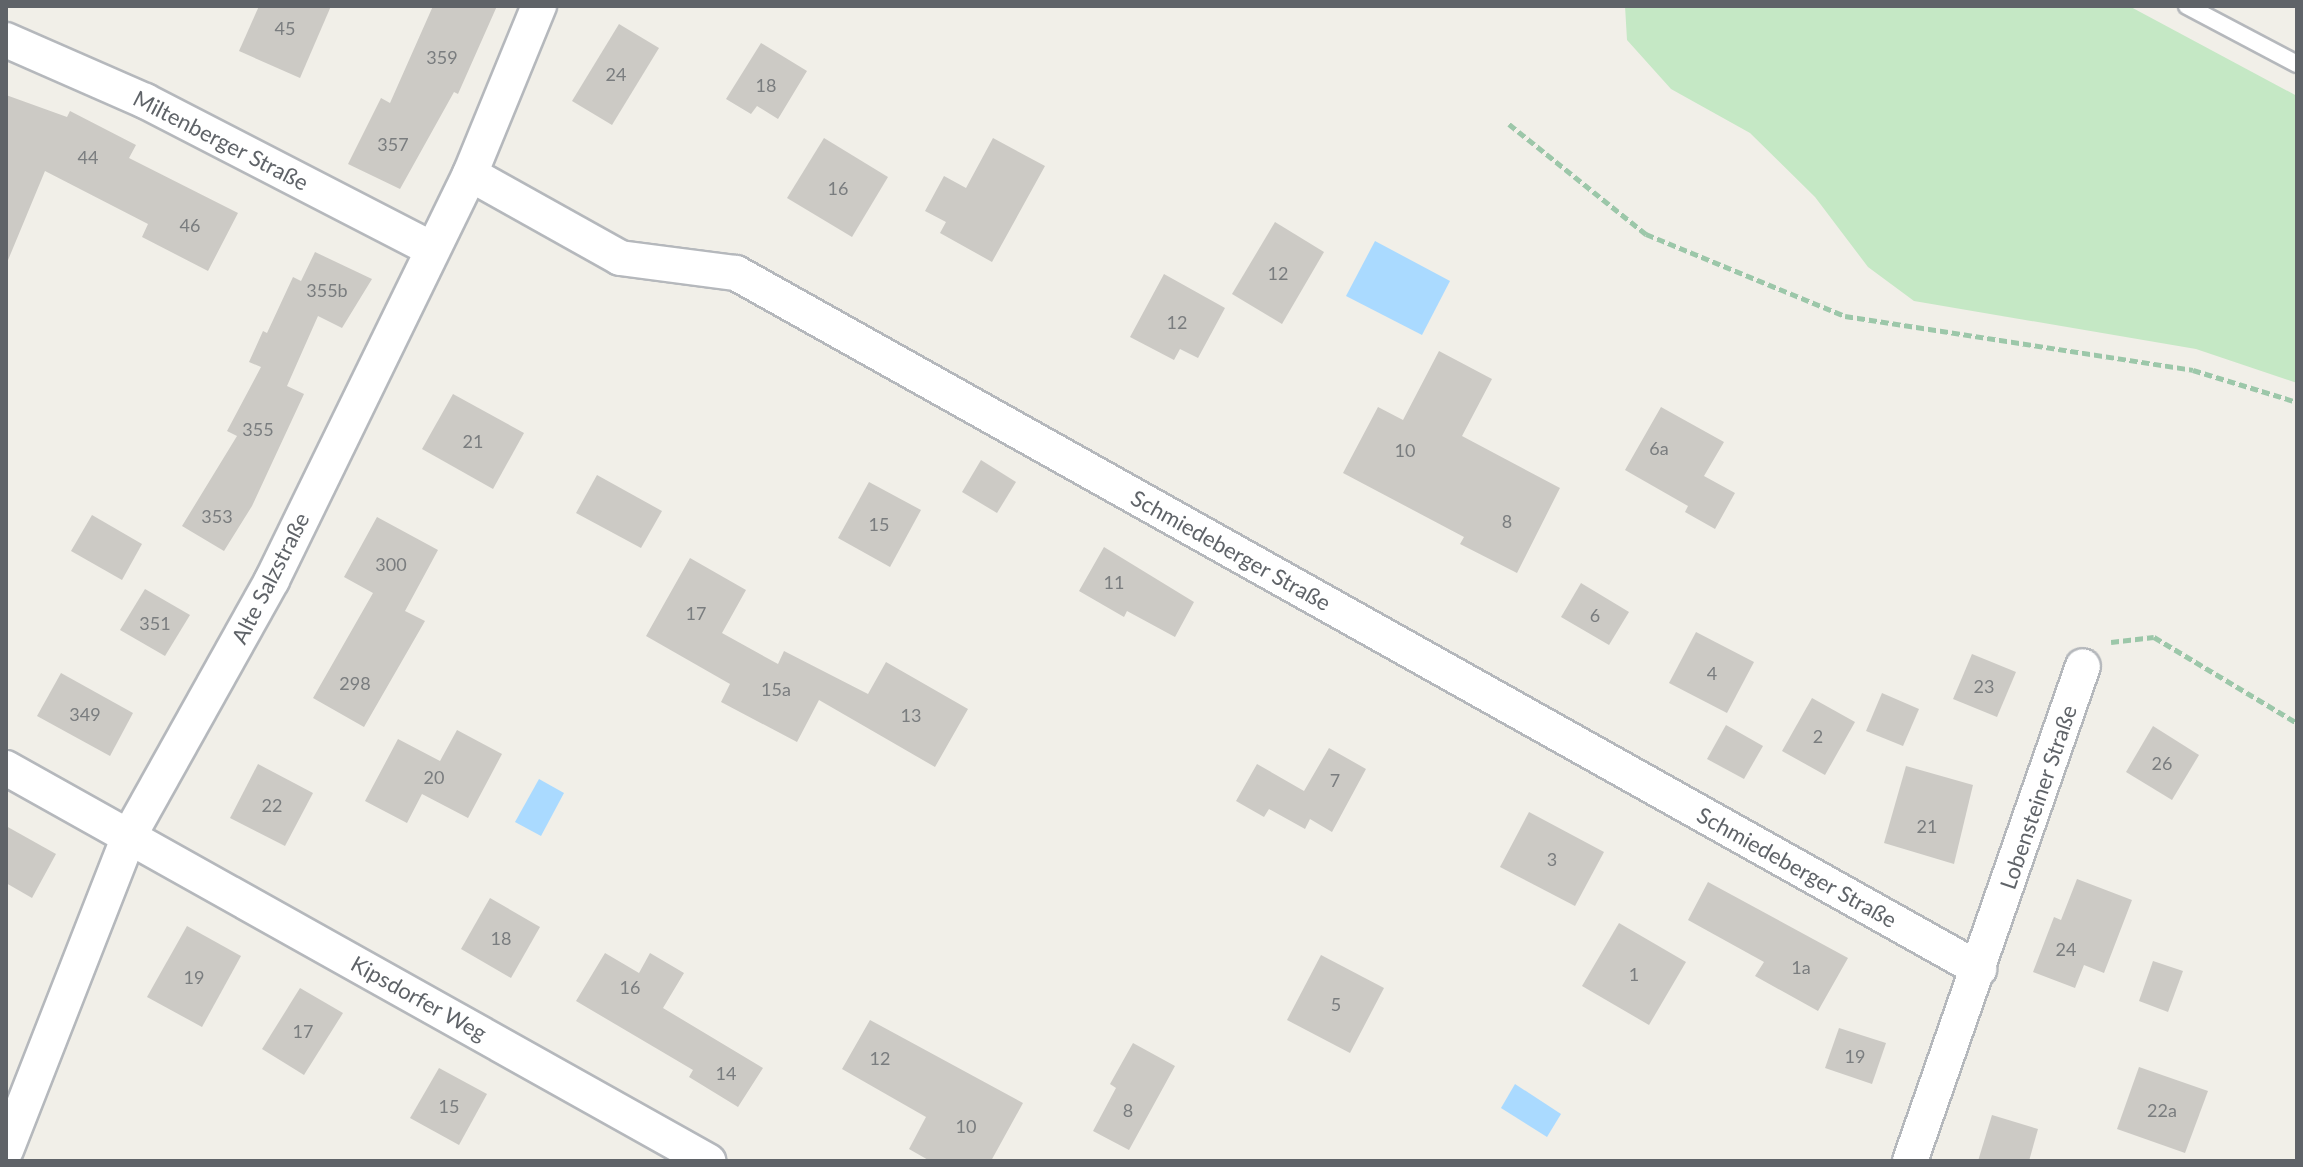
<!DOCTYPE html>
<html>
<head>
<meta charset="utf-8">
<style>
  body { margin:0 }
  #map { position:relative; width:2303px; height:1167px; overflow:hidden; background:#f1efe8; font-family:Lato,sans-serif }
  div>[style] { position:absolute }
  .green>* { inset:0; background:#c5e8c5 }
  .water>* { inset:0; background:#aadaff }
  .building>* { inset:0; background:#cccac5 }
  .path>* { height:5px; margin-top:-2.5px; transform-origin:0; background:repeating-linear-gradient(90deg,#9cc7a9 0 8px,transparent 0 12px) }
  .roads { filter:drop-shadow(2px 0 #b5b8bc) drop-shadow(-2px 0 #b5b8bc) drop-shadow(0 2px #b5b8bc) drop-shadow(0 -2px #b5b8bc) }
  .service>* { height:16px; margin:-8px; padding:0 8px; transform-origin:8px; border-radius:8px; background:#fff }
  .minor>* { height:34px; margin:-17px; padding:0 17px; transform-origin:17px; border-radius:17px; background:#fff }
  span { translate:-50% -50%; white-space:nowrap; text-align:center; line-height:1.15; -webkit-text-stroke:6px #fff; paint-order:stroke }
  .number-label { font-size:18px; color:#7a7d7f }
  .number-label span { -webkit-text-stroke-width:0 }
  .street-label { font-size:22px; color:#5f6368 }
  .frame { position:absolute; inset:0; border:8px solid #5f6368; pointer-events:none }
</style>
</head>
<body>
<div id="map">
  <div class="green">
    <i style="clip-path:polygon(1625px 6px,2129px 6px,2297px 96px,2297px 383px,2196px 349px,1914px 301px,1868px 267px,1815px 197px,1750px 133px,1671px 89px,1627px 40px)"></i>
  </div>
  <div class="water">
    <i style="clip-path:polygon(1375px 241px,1450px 281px,1422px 335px,1346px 296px)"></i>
    <i style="clip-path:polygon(539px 779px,564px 793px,541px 836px,515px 822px)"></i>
    <i style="clip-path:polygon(1515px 1084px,1561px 1114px,1547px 1137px,1501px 1108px)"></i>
  </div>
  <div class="building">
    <i style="clip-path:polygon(259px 6px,331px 6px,300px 78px,239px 51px)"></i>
    <i style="clip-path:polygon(433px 6px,497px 6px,458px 94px,454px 92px,400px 189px,348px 164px,381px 98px,390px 103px)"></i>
    <i style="clip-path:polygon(619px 24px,659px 48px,612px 125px,572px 101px)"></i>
    <i style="clip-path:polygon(761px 43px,807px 71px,778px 119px,757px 106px,751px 114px,726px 99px)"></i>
    <i style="clip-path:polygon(6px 95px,67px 117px,70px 111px,136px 145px,129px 158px,238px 213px,208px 271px,142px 237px,148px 224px,45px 171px,6px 265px)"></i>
    <i style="clip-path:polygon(824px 138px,888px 177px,852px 237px,787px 198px)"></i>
    <i style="clip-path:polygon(993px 138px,1045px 166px,992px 262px,940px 233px,946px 222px,925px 211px,944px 176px,966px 188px)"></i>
    <i style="clip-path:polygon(1275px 222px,1324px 252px,1282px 324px,1232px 294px)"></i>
    <i style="clip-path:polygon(315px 252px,372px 279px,342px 328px,318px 316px,287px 386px,304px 394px,252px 506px,224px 551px,182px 526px,237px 436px,227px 431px,261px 367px,249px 362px,263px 331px,267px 333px,293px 277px,301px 281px)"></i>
    <i style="clip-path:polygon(1164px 274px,1225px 308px,1198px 358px,1180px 349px,1174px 360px,1130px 337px)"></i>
    <i style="clip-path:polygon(1439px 351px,1492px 379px,1462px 436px,1560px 488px,1517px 573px,1460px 544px,1464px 537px,1343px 473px,1378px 407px,1403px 420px)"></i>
    <i style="clip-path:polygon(453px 394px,524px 433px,493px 489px,422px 449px)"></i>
    <i style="clip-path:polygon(1661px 407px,1724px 442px,1704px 476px,1735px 493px,1715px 529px,1685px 512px,1688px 506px,1625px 470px)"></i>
    <i style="clip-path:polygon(981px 460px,1016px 482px,997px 513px,962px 492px)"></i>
    <i style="clip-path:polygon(597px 475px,662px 511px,641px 548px,576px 513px)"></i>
    <i style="clip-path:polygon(869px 482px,921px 510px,890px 567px,838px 538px)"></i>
    <i style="clip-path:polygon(92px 515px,142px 544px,122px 580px,71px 551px)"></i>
    <i style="clip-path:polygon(377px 517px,438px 550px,405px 611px,425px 621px,364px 727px,313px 698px,373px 593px,344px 577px)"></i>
    <i style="clip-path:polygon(1104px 547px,1194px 602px,1175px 637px,1127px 611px,1124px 617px,1079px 591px)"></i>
    <i style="clip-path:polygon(690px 558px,746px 590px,722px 633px,778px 664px,784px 651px,868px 694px,886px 662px,968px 709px,935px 767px,819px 700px,797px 742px,721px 702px,730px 684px,646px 636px)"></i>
    <i style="clip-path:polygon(1581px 583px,1629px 612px,1609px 645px,1561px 617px)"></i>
    <i style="clip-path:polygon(145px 589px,190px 615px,165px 656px,120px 630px)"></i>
    <i style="clip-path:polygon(1696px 632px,1754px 662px,1727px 713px,1669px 683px)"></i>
    <i style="clip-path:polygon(1972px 654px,2016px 672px,1997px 717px,1953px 699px)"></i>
    <i style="clip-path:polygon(61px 673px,133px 713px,110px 756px,37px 716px)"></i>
    <i style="clip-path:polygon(1882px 693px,1919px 709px,1903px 746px,1866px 731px)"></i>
    <i style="clip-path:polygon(1812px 698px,1855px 722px,1825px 775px,1782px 751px)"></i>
    <i style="clip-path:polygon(1726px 725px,1763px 746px,1744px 779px,1707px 759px)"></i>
    <i style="clip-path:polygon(2153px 726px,2199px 755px,2172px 800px,2126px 772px)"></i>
    <i style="clip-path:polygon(457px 730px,502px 754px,468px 818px,422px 794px,407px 823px,365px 801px,398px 739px,440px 761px)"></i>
    <i style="clip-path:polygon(1329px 748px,1366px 769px,1332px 832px,1310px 819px,1305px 829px,1269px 809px,1264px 817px,1236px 801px,1257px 764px,1304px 791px)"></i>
    <i style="clip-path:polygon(258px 764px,313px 793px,285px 846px,230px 818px)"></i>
    <i style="clip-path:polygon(1906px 766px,1973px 785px,1954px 864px,1884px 843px)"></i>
    <i style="clip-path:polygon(1529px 812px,1604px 852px,1575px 906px,1500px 867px)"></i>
    <i style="clip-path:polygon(6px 826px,56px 854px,32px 898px,6px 883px)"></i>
    <i style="clip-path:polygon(2077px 879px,2132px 900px,2104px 973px,2084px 965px,2075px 988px,2033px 972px,2054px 917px,2061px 920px)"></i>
    <i style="clip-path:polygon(1708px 882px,1848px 958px,1818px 1011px,1755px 976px,1764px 962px,1688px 920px)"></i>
    <i style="clip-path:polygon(490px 898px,540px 927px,511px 978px,461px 949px)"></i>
    <i style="clip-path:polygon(1619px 923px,1686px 962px,1649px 1025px,1582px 986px)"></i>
    <i style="clip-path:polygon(187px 926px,241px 956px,202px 1027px,147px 997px)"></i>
    <i style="clip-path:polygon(605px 953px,639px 973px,650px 953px,684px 973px,663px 1008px,763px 1068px,738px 1107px,689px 1077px,693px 1070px,576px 1001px)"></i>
    <i style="clip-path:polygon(1321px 955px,1384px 988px,1350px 1053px,1287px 1020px)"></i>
    <i style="clip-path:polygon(2153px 961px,2183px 971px,2168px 1012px,2139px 1001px)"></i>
    <i style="clip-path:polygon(300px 988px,343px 1013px,304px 1075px,262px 1049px)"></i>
    <i style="clip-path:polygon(870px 1020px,1023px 1103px,991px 1161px,930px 1161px,909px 1149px,926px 1117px,842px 1069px)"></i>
    <i style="clip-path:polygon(1839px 1028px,1886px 1043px,1872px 1084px,1825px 1068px)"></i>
    <i style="clip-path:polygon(1133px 1043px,1175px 1066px,1129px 1150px,1093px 1131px,1116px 1088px,1110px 1084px)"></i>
    <i style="clip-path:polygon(2139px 1067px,2208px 1091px,2185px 1153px,2117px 1129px)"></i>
    <i style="clip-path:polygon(439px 1068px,487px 1094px,459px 1145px,410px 1118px)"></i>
    <i style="clip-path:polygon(1992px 1115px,2038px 1129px,2029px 1161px,1978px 1161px)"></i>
  </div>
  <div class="path">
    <i style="left:1509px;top:124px;width:176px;rotate:38.8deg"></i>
    <i style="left:1646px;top:234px;width:215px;rotate:22.4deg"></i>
    <i style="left:1845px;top:316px;width:352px;rotate:8.8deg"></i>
    <i style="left:2193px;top:370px;width:109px;rotate:17.1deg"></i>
    <i style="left:2111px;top:642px;width:43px;rotate:-6.6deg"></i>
    <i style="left:2154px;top:637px;width:167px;rotate:31deg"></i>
  </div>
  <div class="roads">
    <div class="service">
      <i style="left:2187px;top:6px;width:124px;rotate:27.8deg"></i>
    </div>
    <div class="minor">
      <i style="left:6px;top:40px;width:152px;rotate:23.7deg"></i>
      <i style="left:145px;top:101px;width:323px;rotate:27.3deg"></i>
      <i style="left:470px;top:174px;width:172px;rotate:29.2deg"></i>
      <i style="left:620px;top:258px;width:117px;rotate:7.4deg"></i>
      <i style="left:736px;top:273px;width:1425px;rotate:29.25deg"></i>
      <i style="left:6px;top:768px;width:805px;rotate:29.24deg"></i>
      <i style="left:6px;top:1150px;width:337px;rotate:-68.6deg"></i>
      <i style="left:129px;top:836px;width:293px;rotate:-60.8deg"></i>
      <i style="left:272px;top:580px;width:452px;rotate:-64deg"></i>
      <i style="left:470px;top:174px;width:182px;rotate:-67.7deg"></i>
      <i style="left:1910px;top:1161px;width:524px;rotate:-70.74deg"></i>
    </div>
  </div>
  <div class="number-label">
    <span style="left:285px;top:28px">45</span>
    <span style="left:442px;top:57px">359</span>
    <span style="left:616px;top:74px">24</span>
    <span style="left:766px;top:85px">18</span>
    <span style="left:393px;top:144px">357</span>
    <span style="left:88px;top:157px">44</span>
    <span style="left:838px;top:188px">16</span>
    <span style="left:190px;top:225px">46</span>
    <span style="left:1278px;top:273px">12</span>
    <span style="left:327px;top:290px">355b</span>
    <span style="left:1177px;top:322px">12</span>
    <span style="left:258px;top:429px">355</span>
    <span style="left:473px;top:441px">21</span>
    <span style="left:1659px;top:448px">6a</span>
    <span style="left:1405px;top:450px">10</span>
    <span style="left:217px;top:516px">353</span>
    <span style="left:1507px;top:521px">8</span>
    <span style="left:879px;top:524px">15</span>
    <span style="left:391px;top:564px">300</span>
    <span style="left:1114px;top:582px">11</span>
    <span style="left:696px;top:613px">17</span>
    <span style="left:1595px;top:615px">6</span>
    <span style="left:155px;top:623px">351</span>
    <span style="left:1712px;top:673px">4</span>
    <span style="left:355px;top:683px">298</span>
    <span style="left:1984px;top:686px">23</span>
    <span style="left:776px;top:689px">15a</span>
    <span style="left:85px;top:714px">349</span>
    <span style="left:911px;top:715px">13</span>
    <span style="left:1818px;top:736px">2</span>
    <span style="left:2162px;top:763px">26</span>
    <span style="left:434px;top:777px">20</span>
    <span style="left:1335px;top:780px">7</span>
    <span style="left:272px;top:805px">22</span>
    <span style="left:1927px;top:826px">21</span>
    <span style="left:1552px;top:859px">3</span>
    <span style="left:501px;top:938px">18</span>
    <span style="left:2066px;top:949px">24</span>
    <span style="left:1801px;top:967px">1a</span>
    <span style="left:1634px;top:974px">1</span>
    <span style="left:194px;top:977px">19</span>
    <span style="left:630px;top:987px">16</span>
    <span style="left:1336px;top:1004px">5</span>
    <span style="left:303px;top:1031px">17</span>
    <span style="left:1855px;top:1056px">19</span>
    <span style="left:880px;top:1058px">12</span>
    <span style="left:726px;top:1073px">14</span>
    <span style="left:449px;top:1106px">15</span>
    <span style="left:1128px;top:1110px">8</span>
    <span style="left:2162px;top:1110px">22a</span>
    <span style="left:966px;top:1126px">10</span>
  </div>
  <div class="street-label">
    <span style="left:221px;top:140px;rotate:27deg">Miltenberger Straße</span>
    <span style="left:1231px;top:550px;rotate:29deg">Schmiedeberger Straße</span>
    <span style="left:270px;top:578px;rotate:-63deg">Alte Salzstraße</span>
    <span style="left:2038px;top:797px;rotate:-71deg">Lobensteiner Straße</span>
    <span style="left:1797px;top:867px;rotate:29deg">Schmiedeberger Straße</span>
    <span style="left:419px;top:998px;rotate:29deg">Kipsdorfer Weg</span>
  </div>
  <div class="frame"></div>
</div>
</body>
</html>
